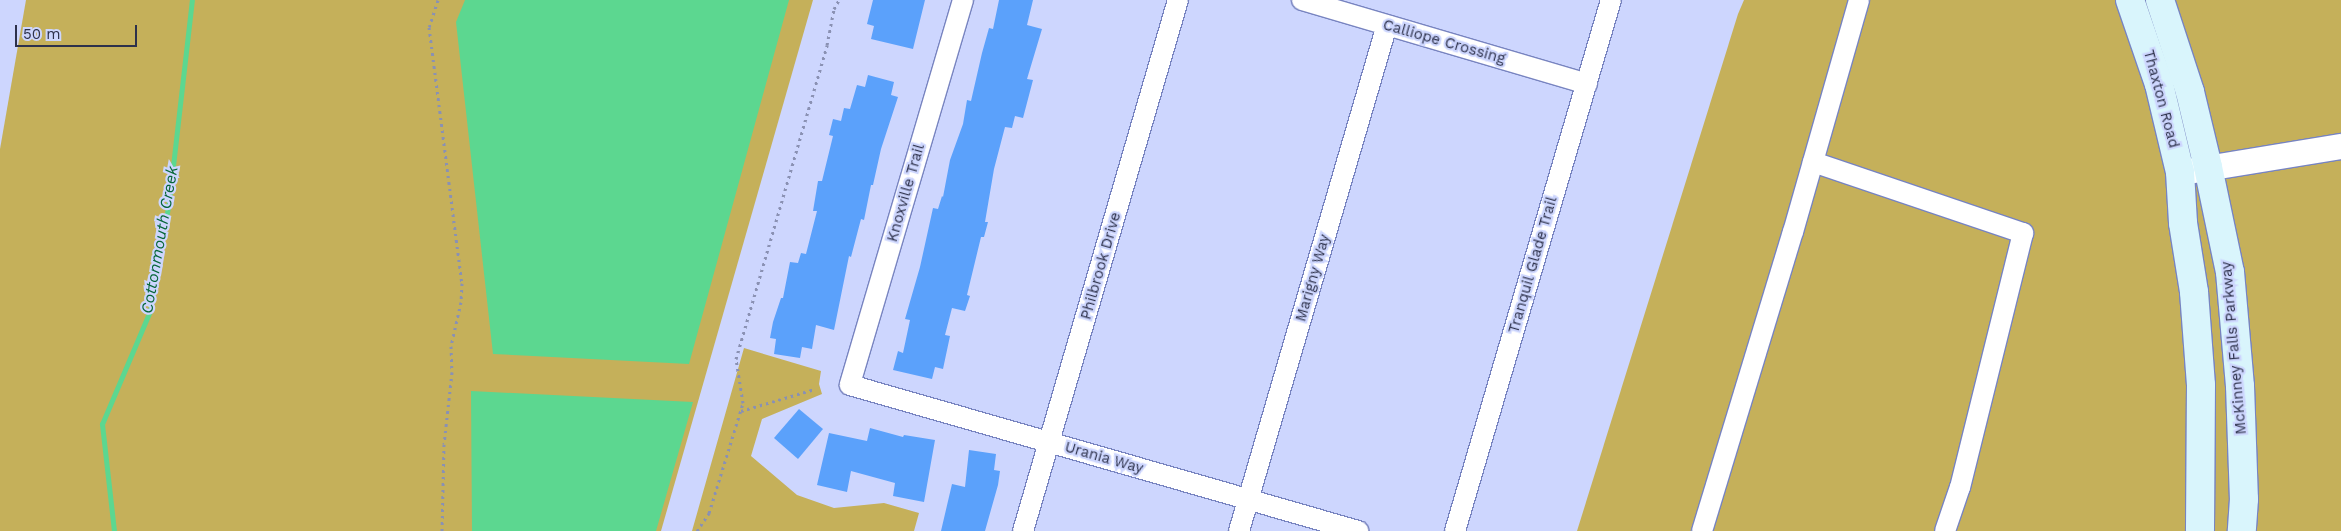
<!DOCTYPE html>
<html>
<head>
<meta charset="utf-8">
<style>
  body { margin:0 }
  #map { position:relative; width:2341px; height:531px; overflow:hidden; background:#cdd6fe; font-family:"Work Sans",sans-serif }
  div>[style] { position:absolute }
  .green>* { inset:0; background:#c5b05a }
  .water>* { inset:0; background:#5cd790 }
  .stream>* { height:5px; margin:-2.5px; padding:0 2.5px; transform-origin:2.5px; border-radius:2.5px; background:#5cd790 }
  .building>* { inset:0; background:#5ba1fb }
  .path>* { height:3px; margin-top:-1.5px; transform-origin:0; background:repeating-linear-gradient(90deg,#8a91b3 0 2.5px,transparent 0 6.5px) }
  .roads { filter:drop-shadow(1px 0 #7884c0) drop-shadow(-1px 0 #7884c0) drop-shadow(0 1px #7884c0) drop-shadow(0 -1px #7884c0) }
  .minor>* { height:20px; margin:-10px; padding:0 10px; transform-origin:10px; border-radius:10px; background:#fff }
  .tertiary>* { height:25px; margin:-12.5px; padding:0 12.5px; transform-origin:12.5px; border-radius:12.5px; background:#fff }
  .secondary>* { height:28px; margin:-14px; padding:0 14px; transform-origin:14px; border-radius:14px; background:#d9f5fc }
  span { translate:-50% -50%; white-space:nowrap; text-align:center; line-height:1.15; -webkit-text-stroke:4.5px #cdd6fe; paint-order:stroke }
  .street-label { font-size:15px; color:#2d314b }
  .water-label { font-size:16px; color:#07673a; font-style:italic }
  .scale { position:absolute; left:15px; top:25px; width:122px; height:22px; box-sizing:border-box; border:2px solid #2d314b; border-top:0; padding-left:6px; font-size:15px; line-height:18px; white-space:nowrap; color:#2d314b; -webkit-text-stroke:4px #cdd6fe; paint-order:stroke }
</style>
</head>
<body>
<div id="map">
  <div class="green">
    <i style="clip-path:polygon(26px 0,813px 0,661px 531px,0 531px,0 149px)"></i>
    <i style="clip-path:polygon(1744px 0,2341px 0,2341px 531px,1577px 531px,1738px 14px)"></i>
    <i style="clip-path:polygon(744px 348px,821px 371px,819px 384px,822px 394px,762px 419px,751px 456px,797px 495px,834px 508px,884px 503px,919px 513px,914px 531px,692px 531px)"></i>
  </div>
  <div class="water">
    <i style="clip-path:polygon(465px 0,789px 0,689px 364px,493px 354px,456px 22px)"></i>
    <i style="clip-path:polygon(471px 391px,693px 402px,656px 531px,472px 531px)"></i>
  </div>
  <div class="stream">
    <i style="left:114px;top:531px;width:108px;rotate:-96.4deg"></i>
    <i style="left:102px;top:424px;width:123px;rotate:-67deg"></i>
    <i style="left:150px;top:311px;width:112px;rotate:-80.2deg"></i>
    <i style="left:169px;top:201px;width:202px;rotate:-83.5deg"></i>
  </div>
  <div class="building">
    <i style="clip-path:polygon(873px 0,925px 0,913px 49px,871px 39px,874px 26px,867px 24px)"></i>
    <i style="clip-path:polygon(999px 0,1033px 0,1027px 25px,1042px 29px,1027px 79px,1033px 80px,1023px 118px,1015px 116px,1012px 128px,1005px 127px,994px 169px,985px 222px,988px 222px,984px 237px,981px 237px,967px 295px,970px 296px,965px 311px,952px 308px,945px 335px,950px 336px,943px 369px,935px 367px,932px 379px,893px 370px,898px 351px,903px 353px,910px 320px,905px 319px,920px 267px,933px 208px,938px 209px,942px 196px,943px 197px,950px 160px,963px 124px,967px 100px,971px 101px,982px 53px,989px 28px,993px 29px)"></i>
    <i style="clip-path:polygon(868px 75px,894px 82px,891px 95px,898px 97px,881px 149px,873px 185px,871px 185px,864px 220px,861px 219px,851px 257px,849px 256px,834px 330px,816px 325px,812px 349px,802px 347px,800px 358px,774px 354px,776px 339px,770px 338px,773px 322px,781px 298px,783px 298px,790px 262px,798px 263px,801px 253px,806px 254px,817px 211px,813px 211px,818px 181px,822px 181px,833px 136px,829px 135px,833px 119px,841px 121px,844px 108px,850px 109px,857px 85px,865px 87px)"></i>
    <i style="clip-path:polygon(799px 409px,823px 429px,798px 459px,774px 438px)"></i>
    <i style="clip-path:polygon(870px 428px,903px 437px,904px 435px,935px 440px,924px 502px,893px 496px,895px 483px,851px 471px,847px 492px,817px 485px,829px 433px,867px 441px)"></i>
    <i style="clip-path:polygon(969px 450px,996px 454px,994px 470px,1000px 471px,998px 485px,985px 531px,941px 531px,952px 484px,965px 487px)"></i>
  </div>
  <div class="path">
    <i style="left:438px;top:0;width:28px;rotate:108deg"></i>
    <i style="left:429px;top:27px;width:258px;rotate:82.7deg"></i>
    <i style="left:462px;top:283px;width:19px;rotate:93deg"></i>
    <i style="left:461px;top:302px;width:45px;rotate:102.8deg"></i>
    <i style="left:451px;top:346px;width:26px;rotate:88deg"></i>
    <i style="left:452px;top:372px;width:72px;rotate:96.3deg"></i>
    <i style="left:444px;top:444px;width:87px;rotate:91.3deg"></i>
    <i style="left:741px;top:411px;width:77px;rotate:-16.6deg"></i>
    <i style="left:697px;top:531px;width:22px;rotate:-56deg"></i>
    <i style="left:709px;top:513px;width:115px;rotate:-72.8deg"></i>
    <i style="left:743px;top:403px;width:45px;rotate:-99deg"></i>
    <i style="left:736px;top:359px;width:327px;rotate:-73.8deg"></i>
    <i style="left:827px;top:45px;width:37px;rotate:-79deg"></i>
    <i style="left:834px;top:9px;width:10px;rotate:-61deg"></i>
  </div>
  <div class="roads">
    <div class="minor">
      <i style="left:963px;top:0;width:401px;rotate:106.4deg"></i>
      <i style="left:850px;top:385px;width:529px;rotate:16.03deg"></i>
      <i style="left:1302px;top:0;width:297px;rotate:16.4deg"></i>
      <i style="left:1813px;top:162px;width:222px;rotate:18.7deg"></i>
      <i style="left:2023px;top:233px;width:262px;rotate:103.9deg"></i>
      <i style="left:1960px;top:487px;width:46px;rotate:108.8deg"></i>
      <i style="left:1023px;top:531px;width:553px;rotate:-73.73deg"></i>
      <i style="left:1239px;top:531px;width:527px;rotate:-73.7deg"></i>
      <i style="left:1455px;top:531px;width:553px;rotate:-73.63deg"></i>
      <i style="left:1702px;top:531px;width:313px;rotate:-73.1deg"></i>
      <i style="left:1793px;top:232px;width:241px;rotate:-74.1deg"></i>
    </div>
    <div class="tertiary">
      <i style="left:2188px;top:171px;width:155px;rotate:-9.3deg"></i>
    </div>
    <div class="secondary">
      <i style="left:2130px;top:0;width:89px;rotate:71deg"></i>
      <i style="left:2159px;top:84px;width:90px;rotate:76.6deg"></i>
      <i style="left:2180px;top:172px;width:51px;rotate:86.6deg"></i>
      <i style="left:2183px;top:223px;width:70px;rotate:80.9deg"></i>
      <i style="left:2194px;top:292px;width:93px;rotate:85.7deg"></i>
      <i style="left:2201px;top:385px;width:146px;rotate:90.4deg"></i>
      <i style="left:2160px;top:0;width:97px;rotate:71.9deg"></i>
      <i style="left:2190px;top:92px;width:77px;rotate:76.5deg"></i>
      <i style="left:2208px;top:167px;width:107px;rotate:78.2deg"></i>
      <i style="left:2230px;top:272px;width:114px;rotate:85deg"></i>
      <i style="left:2240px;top:386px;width:113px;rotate:88deg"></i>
      <i style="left:2244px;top:499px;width:32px;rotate:94deg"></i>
    </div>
  </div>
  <div class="street-label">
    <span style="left:1444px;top:42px;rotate:16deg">Calliope Crossing</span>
    <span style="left:2161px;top:99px;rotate:75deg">Thaxton Road</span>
    <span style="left:906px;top:193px;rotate:-74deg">Knoxville Trail</span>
    <span style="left:1533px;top:265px;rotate:-74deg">Tranquil Glade Trail</span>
    <span style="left:1101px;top:266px;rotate:-74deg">Philbrook Drive</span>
    <span style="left:1313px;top:278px;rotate:-74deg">Marigny Way</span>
    <span style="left:2234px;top:348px;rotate:-95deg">McKinney Falls Parkway</span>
    <span style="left:1104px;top:458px;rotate:16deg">Urania Way</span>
  </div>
  <div class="water-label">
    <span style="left:160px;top:240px;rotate:-80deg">Cottonmouth Creek</span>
  </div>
  <div class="scale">50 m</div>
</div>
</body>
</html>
